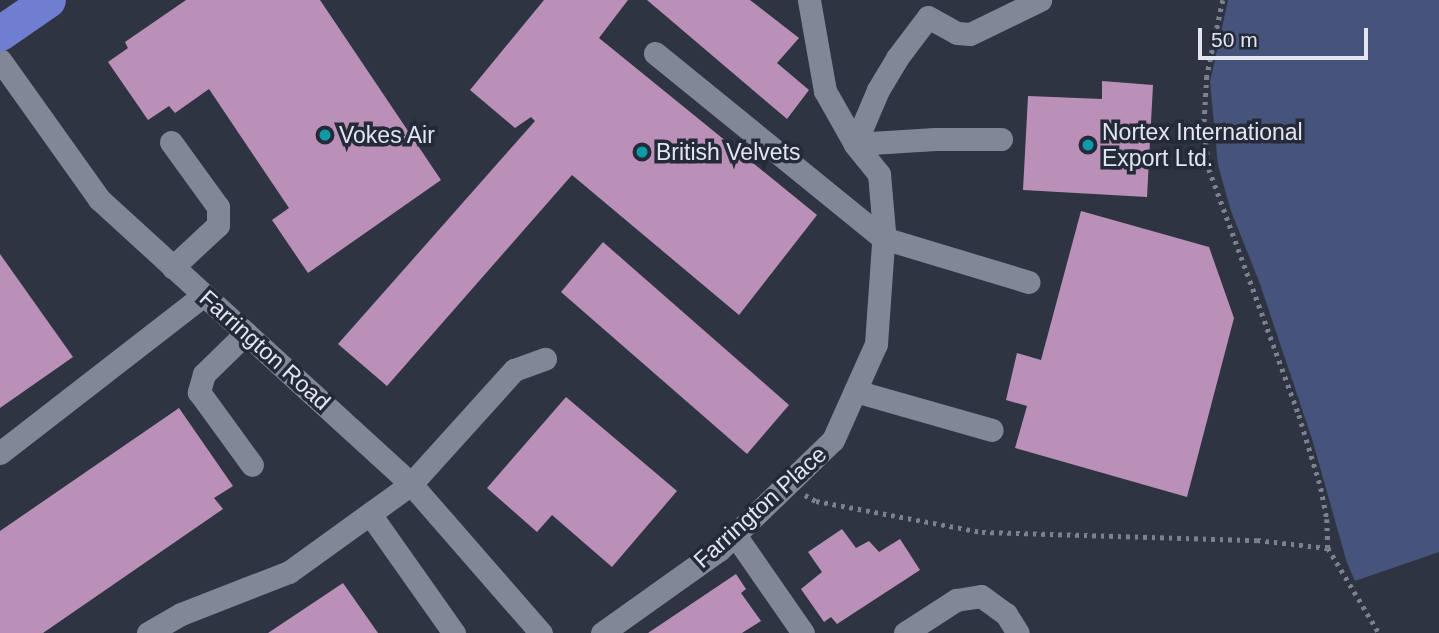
<!DOCTYPE html>
<html>
<head>
<meta charset="utf-8">
<style>
  body { margin:0 }
  #map { position:relative; width:1439px; height:633px; overflow:hidden; background:#2f3442; font-family:Helvetica,sans-serif }
  div>[style] { position:absolute }
  .green>* { inset:0; background:#46537b }
  .building>* { inset:0; background:#ba90b9 }
  .path>* { height:4.5px; margin-top:-2.25px; transform-origin:0; background:repeating-linear-gradient(90deg,#7d818d 0 3.5px,transparent 0 8.5px) }
  .minor>* { height:23px; margin:-11.5px; padding:0 11.5px; transform-origin:11.5px; border-radius:11.5px; background:#818797 }
  .highway>* { height:35px; margin:-17.5px; padding:0 17.5px; transform-origin:17.5px; border-radius:17.5px; background:#6f7ed0 }
  .dots>* { width:19px; height:19px; translate:-50% -50%; box-sizing:border-box; border:4px solid #252a38; border-radius:50% }
  span { translate:-50% -50%; white-space:nowrap; text-align:center; line-height:1.15; -webkit-text-stroke:7px #252a38; paint-order:stroke }
  .poi-label { font-size:23px; color:#e3e6f0 }
  .left { translate:0 -50%; text-align:left }
  .street-label { font-size:23px; color:#e3e6f0 }
  .scale { position:absolute; left:1198px; top:28px; width:170px; height:32px; box-sizing:border-box; border:4px solid #e3e6f0; border-top:0; padding-left:9px; font-size:21px; line-height:24px; white-space:nowrap; color:#e3e6f0; -webkit-text-stroke:5px #252a38; paint-order:stroke }
</style>
</head>
<body>
<div id="map">
  <div class="green">
    <i style="clip-path:polygon(1228px 0,1439px 0,1439px 552px,1355px 581px,1347px 563px,1312px 439px,1260px 284px,1231px 211px,1218px 165px,1210px 82px)"></i>
  </div>
  <div class="building">
    <i style="clip-path:polygon(186px 0,320px 0,441px 180px,308px 273px,272px 220px,289px 208px,209px 89px,175px 113px,169px 106px,148px 120px,108px 62px,128px 48px,125px 42px)"></i>
    <i style="clip-path:polygon(544px 0,628px 0,599px 38px,817px 215px,739px 315px,572px 175px,387px 386px,338px 344px,535px 121px,531px 117px,515px 128px,470px 90px)"></i>
    <i style="clip-path:polygon(647px 0,750px 0,799px 38px,777px 63px,809px 90px,787px 119px)"></i>
    <i style="clip-path:polygon(1102px 81px,1153px 85px,1147px 197px,1023px 190px,1028px 96px,1102px 99px)"></i>
    <i style="clip-path:polygon(1081px 211px,1209px 247px,1234px 318px,1187px 497px,1015px 448px,1027px 406px,1006px 400px,1017px 353px,1041px 360px)"></i>
    <i style="clip-path:polygon(603px 242px,789px 405px,747px 454px,561px 292px)"></i>
    <i style="clip-path:polygon(0 254px,73px 357px,0 408px)"></i>
    <i style="clip-path:polygon(566px 397px,677px 491px,612px 567px,552px 515px,537px 532px,487px 488px)"></i>
    <i style="clip-path:polygon(179px 408px,233px 486px,214px 498px,223px 509px,43px 633px,0 633px,0 531px)"></i>
    <i style="clip-path:polygon(842px 529px,856px 548px,869px 541px,879px 552px,900px 539px,920px 570px,837px 624px,831px 617px,824px 622px,801px 589px,822px 572px,808px 552px)"></i>
    <i style="clip-path:polygon(736px 574px,746px 589px,741px 593px,761px 621px,742px 633px,648px 633px)"></i>
    <i style="clip-path:polygon(343px 583px,378px 633px,268px 633px)"></i>
  </div>
  <div class="path">
    <i style="left:1223px;top:0;width:78px;rotate:101.9deg"></i>
    <i style="left:1207px;top:76px;width:50px;rotate:93.4deg"></i>
    <i style="left:1204px;top:126px;width:43px;rotate:83.4deg"></i>
    <i style="left:1209px;top:169px;width:262px;rotate:69.9deg"></i>
    <i style="left:1299px;top:415px;width:76px;rotate:73.2deg"></i>
    <i style="left:1321px;top:488px;width:32px;rotate:79deg"></i>
    <i style="left:1327px;top:519px;width:29px;rotate:88deg"></i>
    <i style="left:1328px;top:548px;width:99px;rotate:59deg"></i>
    <i style="left:805px;top:495px;width:13px;rotate:29deg"></i>
    <i style="left:816px;top:501px;width:169px;rotate:10.6deg"></i>
    <i style="left:982px;top:532px;width:275px;rotate:1.7deg"></i>
    <i style="left:1257px;top:540px;width:71px;rotate:6.4deg"></i>
  </div>
  <div class="minor">
    <i style="left:655px;top:53px;width:294px;rotate:39.1deg"></i>
    <i style="left:883px;top:238px;width:152px;rotate:16.8deg"></i>
    <i style="left:0;top:60px;width:171px;rotate:54.5deg"></i>
    <i style="left:99px;top:199px;width:423px;rotate:42.4deg"></i>
    <i style="left:411px;top:484px;width:198px;rotate:48.9deg"></i>
    <i style="left:171px;top:142px;width:80px;rotate:54.1deg"></i>
    <i style="left:218px;top:207px;width:18px;rotate:90deg"></i>
    <i style="left:218px;top:225px;width:62px;rotate:137deg"></i>
    <i style="left:855px;top:144px;width:59px;rotate:-66.9deg"></i>
    <i style="left:878px;top:90px;width:37px;rotate:-59deg"></i>
    <i style="left:897px;top:58px;width:51px;rotate:-52.9deg"></i>
    <i style="left:928px;top:17px;width:33px;rotate:29deg"></i>
    <i style="left:957px;top:33px;width:13px;rotate:4deg"></i>
    <i style="left:970px;top:34px;width:78px;rotate:-25.9deg"></i>
    <i style="left:855px;top:144px;width:80px;rotate:-3.6deg"></i>
    <i style="left:935px;top:139px;width:66px"></i>
    <i style="left:246px;top:333px;width:59px;rotate:135.7deg"></i>
    <i style="left:204px;top:374px;width:19px;rotate:106deg"></i>
    <i style="left:199px;top:392px;width:90px;rotate:54deg"></i>
    <i style="left:855px;top:391px;width:142px;rotate:15.9deg"></i>
    <i style="left:0;top:453px;width:258px;rotate:-37.8deg"></i>
    <i style="left:370px;top:514px;width:146px;rotate:54.8deg"></i>
    <i style="left:735px;top:535px;width:119px;rotate:55.2deg"></i>
    <i style="left:148px;top:633px;width:38px;rotate:-30deg"></i>
    <i style="left:181px;top:614px;width:116px;rotate:-21.3deg"></i>
    <i style="left:289px;top:572px;width:150px;rotate:-35.8deg"></i>
    <i style="left:411px;top:484px;width:154px;rotate:-47.9deg"></i>
    <i style="left:514px;top:370px;width:33px;rotate:-20deg"></i>
    <i style="left:602px;top:633px;width:143px;rotate:-35.4deg"></i>
    <i style="left:719px;top:550px;width:158px;rotate:-44deg"></i>
    <i style="left:833px;top:440px;width:105px;rotate:-65.9deg"></i>
    <i style="left:876px;top:344px;width:113px;rotate:-86deg"></i>
    <i style="left:884px;top:231px;width:57px;rotate:-95deg"></i>
    <i style="left:879px;top:174px;width:38px;rotate:-129deg"></i>
    <i style="left:855px;top:144px;width:61px;rotate:-119.5deg"></i>
    <i style="left:825px;top:91px;width:92px;rotate:-100deg"></i>
    <i style="left:905px;top:633px;width:61px;rotate:-32.9deg"></i>
    <i style="left:956px;top:600px;width:25px;rotate:-9deg"></i>
    <i style="left:981px;top:596px;width:31px;rotate:36deg"></i>
    <i style="left:1006px;top:614px;width:22px;rotate:58deg"></i>
  </div>
  <div class="highway">
    <i style="left:0;top:33px;width:58px;rotate:-34.5deg"></i>
  </div>
  <div class="dots">
    <i style="left:325px;top:135px;background:#0f9aa8"></i>
    <i style="left:1088px;top:145px;background:#0f9aa8"></i>
    <i style="left:642px;top:152px;background:#0f9aa8"></i>
  </div>
  <div class="poi-label">
    <span class="left" style="left:1102px;top:145px">Nortex International<br>Export Ltd.</span>
    <span class="left" style="left:339px;top:135px">Vokes Air</span>
    <span class="left" style="left:656px;top:152px">British Velvets</span>
  </div>
  <div class="street-label">
    <span style="left:265px;top:350px;rotate:42deg">Farrington Road</span>
    <span style="left:760px;top:507px;rotate:-42deg">Farrington Place</span>
  </div>
  <div class="scale">50 m</div>
</div>
</body>
</html>
